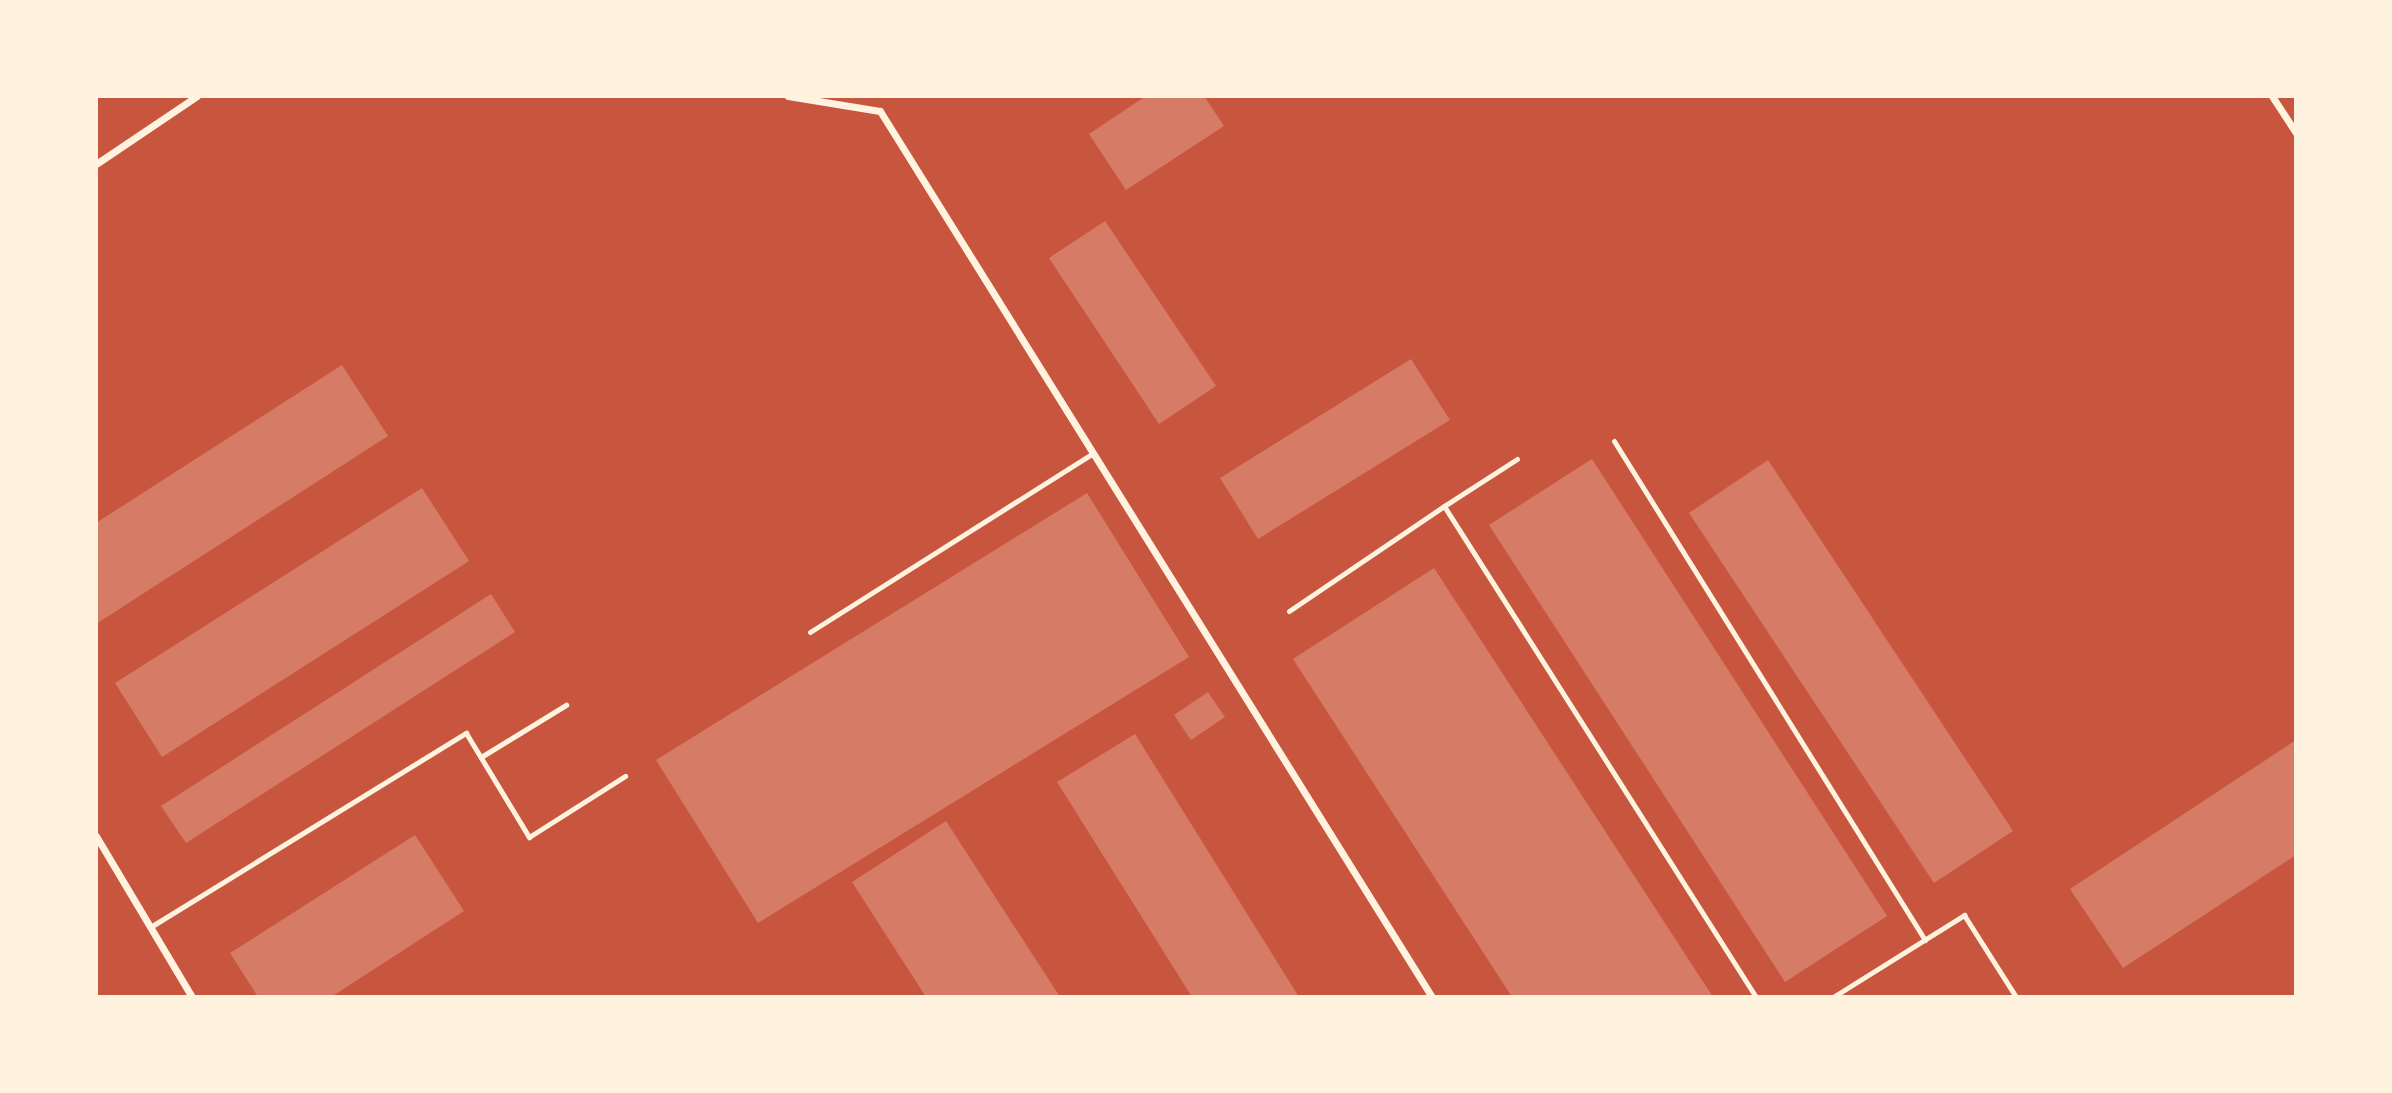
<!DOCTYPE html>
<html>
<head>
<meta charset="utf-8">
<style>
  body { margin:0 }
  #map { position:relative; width:2392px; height:1093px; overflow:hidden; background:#c8553d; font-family:"Space Grotesk",sans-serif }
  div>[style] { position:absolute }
  .building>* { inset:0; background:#d67c66 }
  .service>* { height:5px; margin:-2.5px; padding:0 2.5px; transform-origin:2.5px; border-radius:2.5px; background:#fff3e0 }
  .minor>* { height:7px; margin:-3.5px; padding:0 3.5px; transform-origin:3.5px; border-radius:3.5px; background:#fff3e0 }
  span { translate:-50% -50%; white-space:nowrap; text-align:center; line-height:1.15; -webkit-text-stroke:7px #fff3e0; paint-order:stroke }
  .frame { position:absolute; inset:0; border:98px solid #fff3e0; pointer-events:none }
</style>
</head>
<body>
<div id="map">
  <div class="building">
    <i style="clip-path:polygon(1146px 96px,1204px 96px,1224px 126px,1126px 190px,1089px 134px)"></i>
    <i style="clip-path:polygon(1105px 221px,1216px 386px,1159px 424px,1049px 258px)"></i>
    <i style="clip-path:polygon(1411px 359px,1450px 420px,1258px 539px,1220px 478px)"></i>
    <i style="clip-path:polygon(342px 365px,388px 436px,96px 624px,96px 523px)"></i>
    <i style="clip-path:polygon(1592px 459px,1887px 916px,1785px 982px,1489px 525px)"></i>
    <i style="clip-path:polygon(1768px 460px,2013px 831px,1934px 883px,1689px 513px)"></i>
    <i style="clip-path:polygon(422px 488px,469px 561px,162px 757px,115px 683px)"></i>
    <i style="clip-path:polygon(1087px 493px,1189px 657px,758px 923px,656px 760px)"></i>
    <i style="clip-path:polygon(1434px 568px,1713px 997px,1512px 997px,1293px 659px)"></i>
    <i style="clip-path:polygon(491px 594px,515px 632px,186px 843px,161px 806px)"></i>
    <i style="clip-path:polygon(1208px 692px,1225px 717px,1191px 740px,1174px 715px)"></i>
    <i style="clip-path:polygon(1135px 734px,1299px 997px,1192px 997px,1057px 782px)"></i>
    <i style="clip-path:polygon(2296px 740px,2296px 855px,2123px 968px,2070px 889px)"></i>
    <i style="clip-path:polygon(946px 821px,1060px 997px,926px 997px,852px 882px)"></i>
    <i style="clip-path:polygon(415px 835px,464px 911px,331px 997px,258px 997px,230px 953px)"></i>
  </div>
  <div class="service">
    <i style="left:1614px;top:441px;width:588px;rotate:58.07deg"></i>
    <i style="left:1517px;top:459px;width:87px;rotate:147.2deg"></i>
    <i style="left:1444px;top:506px;width:582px;rotate:57.57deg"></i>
    <i style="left:1289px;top:611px;width:187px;rotate:-34.1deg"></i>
    <i style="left:810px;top:632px;width:333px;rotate:-32.3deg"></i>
    <i style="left:481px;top:757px;width:100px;rotate:-31.5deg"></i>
    <i style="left:152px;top:926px;width:369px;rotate:-31.6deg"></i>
    <i style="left:466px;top:733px;width:122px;rotate:58.8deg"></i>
    <i style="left:529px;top:837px;width:114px;rotate:-32.4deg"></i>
    <i style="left:1833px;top:997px;width:155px;rotate:-32deg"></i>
    <i style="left:1964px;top:915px;width:97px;rotate:57.6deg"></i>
  </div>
  <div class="minor">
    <i style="left:788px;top:96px;width:93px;rotate:9.3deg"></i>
    <i style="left:880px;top:111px;width:1044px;rotate:58.08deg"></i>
    <i style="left:2272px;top:96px;width:44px;rotate:57deg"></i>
    <i style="left:96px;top:164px;width:122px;rotate:-34deg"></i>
    <i style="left:96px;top:836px;width:187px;rotate:59.2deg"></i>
  </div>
  <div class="frame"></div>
</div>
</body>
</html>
